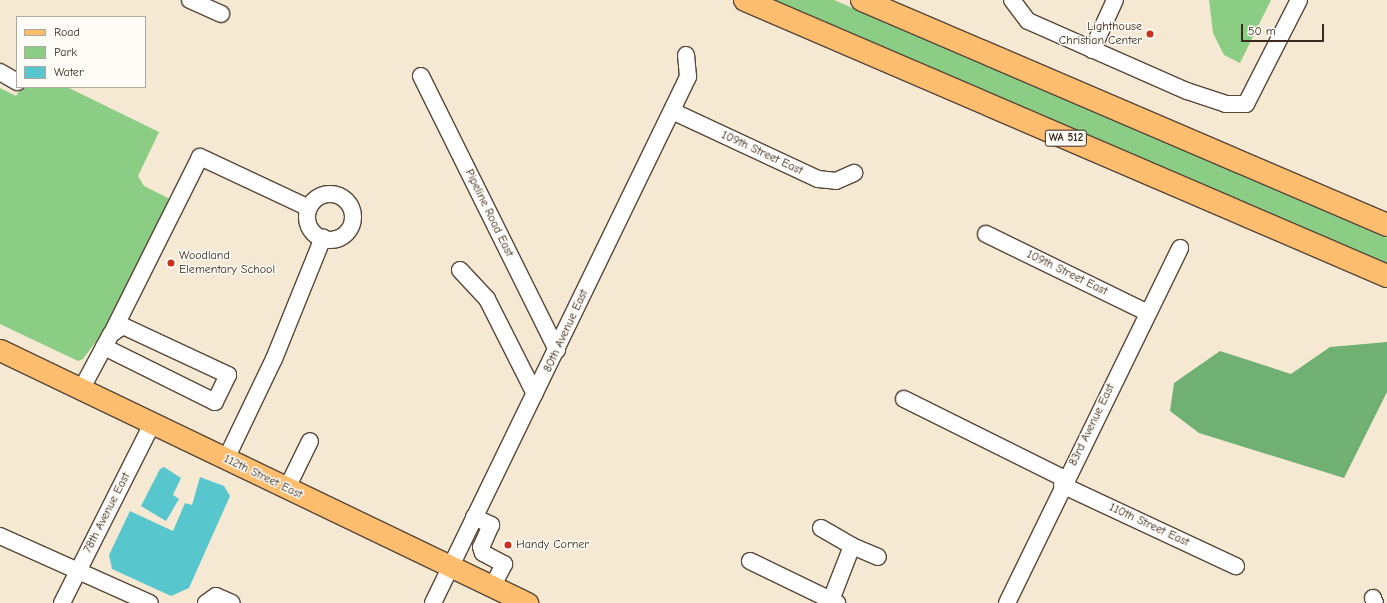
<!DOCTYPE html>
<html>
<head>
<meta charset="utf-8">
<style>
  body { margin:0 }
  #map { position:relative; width:1387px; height:603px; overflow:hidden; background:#f6e9d4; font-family:"Comic Neue",sans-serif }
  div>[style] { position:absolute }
  .green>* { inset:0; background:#8bcd85 }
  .forest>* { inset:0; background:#70b072 }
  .water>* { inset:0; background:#58c6cd }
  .roads { filter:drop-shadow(1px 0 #574739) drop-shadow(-1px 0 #574739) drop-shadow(0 1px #574739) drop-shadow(0 -1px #574739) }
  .minor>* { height:16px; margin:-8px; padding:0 8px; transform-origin:8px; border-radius:8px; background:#fff }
  .minor>.ring { margin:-8px; padding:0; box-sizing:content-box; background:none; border:16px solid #fff; border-radius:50% }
  .major>* { height:21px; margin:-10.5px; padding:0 10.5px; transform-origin:10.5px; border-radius:10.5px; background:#fcbd6f }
  .highway>* { height:22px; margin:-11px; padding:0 11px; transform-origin:11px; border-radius:11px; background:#fcbd6f }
  .dots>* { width:11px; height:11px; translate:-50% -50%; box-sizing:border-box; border:2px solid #fdfcf7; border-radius:50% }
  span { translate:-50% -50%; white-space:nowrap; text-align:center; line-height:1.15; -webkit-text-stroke:3px #fdfcf7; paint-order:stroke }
  .shield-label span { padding:1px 3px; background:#fdfcf7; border:1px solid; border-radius:3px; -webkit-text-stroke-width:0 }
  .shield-label { font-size:11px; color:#3b2a1e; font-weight:700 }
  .poi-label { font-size:12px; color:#3b2a1e }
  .right { translate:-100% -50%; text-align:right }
  .left { translate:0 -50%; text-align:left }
  .street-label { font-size:12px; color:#3b2a1e }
  .legend { position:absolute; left:16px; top:16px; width:130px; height:72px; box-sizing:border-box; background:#fdfcf7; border:1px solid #afa8a0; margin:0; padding:5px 7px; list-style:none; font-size:12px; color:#3b2a1e }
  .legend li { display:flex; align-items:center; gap:8px; height:20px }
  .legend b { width:20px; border:1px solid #afa8a0 }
  .scale { position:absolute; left:1241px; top:24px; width:83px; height:18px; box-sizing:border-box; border:2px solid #3b2a1e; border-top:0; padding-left:5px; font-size:12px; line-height:14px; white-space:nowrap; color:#3b2a1e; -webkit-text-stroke:3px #fdfcf7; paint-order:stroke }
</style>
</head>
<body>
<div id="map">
  <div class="green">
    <i style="clip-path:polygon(770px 0,834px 0,1387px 238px,1387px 264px)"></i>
    <i style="clip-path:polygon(1209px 0,1271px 0,1240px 63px,1224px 55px,1213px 33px)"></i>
    <i style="clip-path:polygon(22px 87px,67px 87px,159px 132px,138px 176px,144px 186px,170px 199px,112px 320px,83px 359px,78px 361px,0 324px,0 88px,16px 96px)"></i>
  </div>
  <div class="forest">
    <i style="clip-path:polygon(1387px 342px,1387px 392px,1344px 478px,1199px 433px,1170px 411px,1174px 383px,1220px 351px,1291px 374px,1330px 347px)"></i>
  </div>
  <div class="water">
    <i style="clip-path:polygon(164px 467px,181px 478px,173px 495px,179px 499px,166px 521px,141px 506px,160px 469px)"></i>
    <i style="clip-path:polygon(200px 477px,224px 486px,230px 496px,189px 588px,171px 596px,112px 569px,109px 555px,130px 511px,173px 531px,185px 503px,192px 505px)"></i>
  </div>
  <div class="roads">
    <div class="minor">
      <i style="left:190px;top:0;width:34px;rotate:24deg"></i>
      <i style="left:1012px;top:0;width:26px;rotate:53deg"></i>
      <i style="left:1028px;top:21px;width:174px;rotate:23.8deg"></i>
      <i style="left:1187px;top:91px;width:41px;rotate:18.4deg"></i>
      <i style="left:1226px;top:104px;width:20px"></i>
      <i style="left:1246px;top:104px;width:117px;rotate:-63deg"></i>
      <i style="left:1092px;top:50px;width:55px;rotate:-65.3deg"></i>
      <i style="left:0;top:72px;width:20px;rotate:30deg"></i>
      <i style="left:421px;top:76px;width:306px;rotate:63.6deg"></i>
      <i style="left:672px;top:111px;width:161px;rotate:25deg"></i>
      <i style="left:818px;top:179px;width:18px;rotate:6deg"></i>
      <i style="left:836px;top:181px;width:20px;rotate:-24deg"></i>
      <i class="ring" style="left:307px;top:194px;width:30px;height:30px"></i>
      <i style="left:986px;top:234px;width:180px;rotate:26deg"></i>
      <i style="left:460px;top:270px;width:40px;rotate:47deg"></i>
      <i style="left:487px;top:299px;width:106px;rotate:63.2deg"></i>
      <i style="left:114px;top:329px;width:192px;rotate:-63.4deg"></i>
      <i style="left:200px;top:157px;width:120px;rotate:25.1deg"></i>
      <i style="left:82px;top:388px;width:61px;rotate:-61.8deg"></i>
      <i style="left:111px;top:334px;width:14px;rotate:-34deg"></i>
      <i style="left:123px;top:326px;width:116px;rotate:25deg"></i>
      <i style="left:228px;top:375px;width:30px;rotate:116deg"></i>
      <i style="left:215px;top:402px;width:124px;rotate:-153.6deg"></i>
      <i style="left:904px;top:399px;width:180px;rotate:26.4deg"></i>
      <i style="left:226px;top:459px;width:111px;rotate:-64.4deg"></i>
      <i style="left:274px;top:359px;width:131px;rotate:-68deg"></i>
      <i style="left:1062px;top:485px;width:192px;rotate:25deg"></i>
      <i style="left:287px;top:488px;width:52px;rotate:-63.9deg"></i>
      <i style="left:474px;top:517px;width:19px;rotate:25deg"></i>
      <i style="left:491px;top:525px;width:24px;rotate:114deg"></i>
      <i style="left:481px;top:547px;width:6px;rotate:72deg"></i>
      <i style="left:483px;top:553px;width:24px;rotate:28deg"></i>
      <i style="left:504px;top:564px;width:25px;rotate:117deg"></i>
      <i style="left:821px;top:528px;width:36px;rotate:30deg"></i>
      <i style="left:0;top:536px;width:164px;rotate:24.1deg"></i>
      <i style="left:750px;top:561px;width:97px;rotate:25.8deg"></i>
      <i style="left:1373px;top:598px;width:5px;rotate:68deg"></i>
      <i style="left:831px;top:600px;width:58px;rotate:-68.7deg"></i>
      <i style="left:852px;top:546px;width:28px;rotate:23deg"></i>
      <i style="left:62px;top:603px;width:200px;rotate:-63.3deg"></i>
      <i style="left:206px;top:603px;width:12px;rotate:-35deg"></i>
      <i style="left:216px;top:596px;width:17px;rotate:24deg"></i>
      <i style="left:433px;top:603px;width:585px;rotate:-64.14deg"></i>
      <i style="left:688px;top:77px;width:22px;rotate:-95deg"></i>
      <i style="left:1007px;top:603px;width:395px;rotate:-64deg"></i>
    </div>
    <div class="major">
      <i style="left:0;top:350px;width:585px;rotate:25.64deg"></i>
    </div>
    <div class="highway">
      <i style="left:745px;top:0;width:699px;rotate:23.26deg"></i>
      <i style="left:862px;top:0;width:571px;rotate:23.2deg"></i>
    </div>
  </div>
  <div class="dots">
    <i style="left:1150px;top:34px;background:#c8321e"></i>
    <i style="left:171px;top:263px;background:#c8321e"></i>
    <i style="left:508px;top:545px;background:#c8321e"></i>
  </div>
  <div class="shield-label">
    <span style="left:1066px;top:138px">WA 512</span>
  </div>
  <div class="poi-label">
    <span class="right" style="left:1142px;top:34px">Lighthouse<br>Christian Center</span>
    <span class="left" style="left:179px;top:263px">Woodland<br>Elementary School</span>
    <span class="left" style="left:516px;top:545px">Handy Corner</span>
  </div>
  <div class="street-label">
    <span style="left:762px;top:153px;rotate:25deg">109th Street East</span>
    <span style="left:489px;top:213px;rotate:64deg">Pipeline Road East</span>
    <span style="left:1067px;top:273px;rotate:26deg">109th Street East</span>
    <span style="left:566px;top:331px;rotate:-65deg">80th Avenue East</span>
    <span style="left:1092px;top:425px;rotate:-64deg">83rd Avenue East</span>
    <span style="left:263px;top:477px;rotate:26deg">112th Street East</span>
    <span style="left:107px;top:513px;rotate:-63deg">78th Avenue East</span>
    <span style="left:1149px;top:525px;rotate:25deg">110th Street East</span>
  </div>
  <ul class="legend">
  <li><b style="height:5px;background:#fcbd6f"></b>Road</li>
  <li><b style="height:11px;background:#8bcd85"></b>Park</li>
  <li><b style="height:11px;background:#58c6cd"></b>Water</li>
  </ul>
  <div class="scale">50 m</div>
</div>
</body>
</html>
